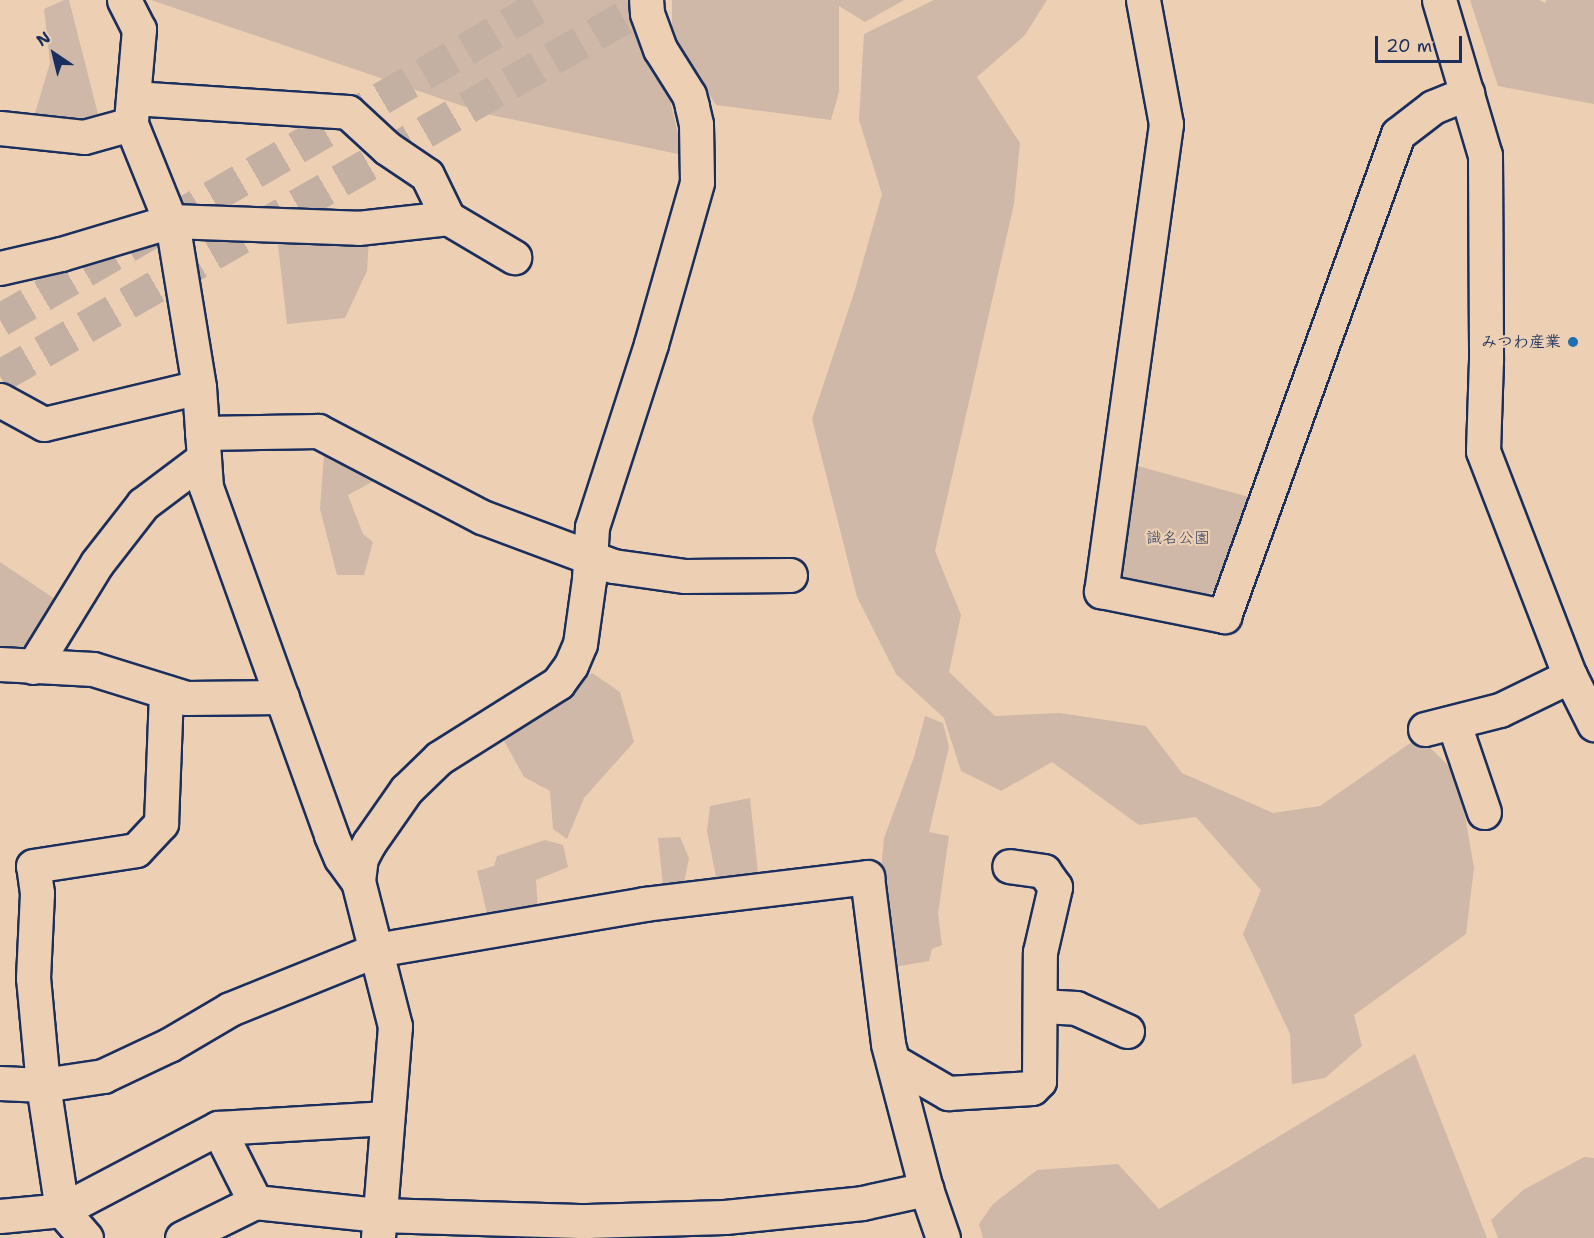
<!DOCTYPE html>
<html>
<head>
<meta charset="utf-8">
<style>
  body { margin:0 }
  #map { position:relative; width:1594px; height:1238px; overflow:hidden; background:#edd0b3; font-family:"Shantell Sans","Klee One",sans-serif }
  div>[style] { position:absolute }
  .green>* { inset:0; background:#cfb8a7 }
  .secondary-tunnel>* { height:33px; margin-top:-16.5px; transform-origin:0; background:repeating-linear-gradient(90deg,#c3b0a2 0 33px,transparent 0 49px) }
  .roads { filter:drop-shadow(2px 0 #1b2f5e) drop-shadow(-2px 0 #1b2f5e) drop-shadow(0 2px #1b2f5e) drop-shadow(0 -2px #1b2f5e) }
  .minor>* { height:33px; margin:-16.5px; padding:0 16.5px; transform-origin:16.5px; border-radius:16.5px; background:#edd0b3 }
  .dots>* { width:16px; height:16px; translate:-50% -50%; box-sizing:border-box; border:3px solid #edd0b3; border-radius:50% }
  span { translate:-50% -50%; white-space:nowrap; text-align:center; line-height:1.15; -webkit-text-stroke:4.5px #edd0b3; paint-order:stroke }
  .poi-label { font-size:16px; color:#1b2f5e; font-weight:700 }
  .right { translate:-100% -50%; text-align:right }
  .park-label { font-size:16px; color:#364469 }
  .north { position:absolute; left:24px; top:24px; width:60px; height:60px; -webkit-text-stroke:4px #edd0b3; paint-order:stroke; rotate:325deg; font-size:16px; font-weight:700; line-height:24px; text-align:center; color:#1b2f5e }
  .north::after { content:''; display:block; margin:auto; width:21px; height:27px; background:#1b2f5e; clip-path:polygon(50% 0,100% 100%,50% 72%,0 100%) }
  .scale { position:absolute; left:1375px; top:36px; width:87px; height:27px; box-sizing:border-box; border:3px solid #1b2f5e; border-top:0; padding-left:8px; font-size:18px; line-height:21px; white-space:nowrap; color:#1b2f5e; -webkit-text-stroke:4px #edd0b3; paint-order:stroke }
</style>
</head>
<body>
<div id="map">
  <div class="green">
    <i style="clip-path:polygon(64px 0,69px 0,99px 118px,81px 126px,33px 120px,50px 63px,44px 9px)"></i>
    <i style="clip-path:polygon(151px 0,633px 0,633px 22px,667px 87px,683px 155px,486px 114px)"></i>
    <i style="clip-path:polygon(672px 0,904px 0,865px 22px,839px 6px,839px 92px,831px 120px,716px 105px,672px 37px)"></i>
    <i style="clip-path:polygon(934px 0,1047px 0,1025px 35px,977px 77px,1020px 143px,1014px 204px,935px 551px,961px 615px,949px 672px,995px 716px,1060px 713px,1146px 726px,1182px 773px,1273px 813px,1320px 806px,1419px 737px,1458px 775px,1474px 868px,1466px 934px,1354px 1015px,1362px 1046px,1325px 1078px,1292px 1084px,1290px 1034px,1243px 934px,1261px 890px,1196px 817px,1139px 825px,1052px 762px,1001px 791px,961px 771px,944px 718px,896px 674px,857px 597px,812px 419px,854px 293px,882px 194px,859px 120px,864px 34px)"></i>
    <i style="clip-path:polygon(1470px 0,1539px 0,1545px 3px,1547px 0,1594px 0,1594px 104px,1498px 86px)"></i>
    <i style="clip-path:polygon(277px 236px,369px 238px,367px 271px,345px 318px,287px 324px)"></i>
    <i style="clip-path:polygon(341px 453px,379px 478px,348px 495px,363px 534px,373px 542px,364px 575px,337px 575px,320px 509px,324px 454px)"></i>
    <i style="clip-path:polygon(1131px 464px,1256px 499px,1224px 586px,1195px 601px,1129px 590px,1111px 569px)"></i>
    <i style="clip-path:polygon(0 562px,61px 603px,29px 657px,0 655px)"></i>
    <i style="clip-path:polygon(592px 673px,620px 692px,634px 742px,584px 798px,567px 839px,553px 829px,550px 791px,524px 777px,503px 739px)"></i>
    <i style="clip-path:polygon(925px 716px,943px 723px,949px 747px,929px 832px,949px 836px,938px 914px,942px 945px,932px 949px,929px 961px,888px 968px,878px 904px,884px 838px,914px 757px)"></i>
    <i style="clip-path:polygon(750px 798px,758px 873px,716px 877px,707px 831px,710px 806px)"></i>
    <i style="clip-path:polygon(680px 837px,689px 858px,684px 883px,663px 885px,658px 838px)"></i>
    <i style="clip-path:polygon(545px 840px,563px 845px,568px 867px,536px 880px,538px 911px,489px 922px,477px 871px,494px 866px,497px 856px)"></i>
    <i style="clip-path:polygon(1415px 1054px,1487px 1238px,983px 1238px,979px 1224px,993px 1204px,1037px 1170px,1118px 1164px,1159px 1209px)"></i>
    <i style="clip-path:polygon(1584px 1157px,1594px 1158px,1594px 1238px,1498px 1238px,1491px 1220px,1523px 1190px)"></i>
  </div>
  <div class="secondary-tunnel">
    <i style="left:0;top:320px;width:636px;rotate:-30.19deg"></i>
    <i style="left:0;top:376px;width:754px;rotate:-29.9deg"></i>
  </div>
  <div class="roads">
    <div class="minor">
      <i style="left:124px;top:0;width:33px;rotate:63deg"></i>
      <i style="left:139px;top:29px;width:91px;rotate:95deg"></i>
      <i style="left:1143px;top:0;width:126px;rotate:79.5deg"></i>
      <i style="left:1166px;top:124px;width:472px;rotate:97.9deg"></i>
      <i style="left:1101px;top:591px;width:126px;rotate:11.5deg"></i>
      <i style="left:1224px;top:616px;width:512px;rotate:-70.15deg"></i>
      <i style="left:1398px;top:134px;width:44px;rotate:-37.6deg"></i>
      <i style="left:1433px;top:107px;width:37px;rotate:-22deg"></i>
      <i style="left:1439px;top:0;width:162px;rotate:73.5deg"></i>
      <i style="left:1485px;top:155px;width:205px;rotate:89.7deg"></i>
      <i style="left:1486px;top:360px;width:91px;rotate:91.9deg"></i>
      <i style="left:1483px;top:451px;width:241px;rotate:68.9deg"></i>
      <i style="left:1570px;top:676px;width:54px;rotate:63.4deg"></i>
      <i style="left:133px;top:98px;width:215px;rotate:3.7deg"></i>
      <i style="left:348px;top:112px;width:53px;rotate:42.7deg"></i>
      <i style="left:387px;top:148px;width:48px;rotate:34deg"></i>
      <i style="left:427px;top:175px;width:48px;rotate:64deg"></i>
      <i style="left:448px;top:218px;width:77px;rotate:30.6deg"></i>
      <i style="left:0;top:128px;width:84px;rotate:6.1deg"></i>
      <i style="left:84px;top:137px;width:49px;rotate:-15.5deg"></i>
      <i style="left:131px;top:124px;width:112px;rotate:68deg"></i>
      <i style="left:173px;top:228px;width:161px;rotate:80.7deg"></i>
      <i style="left:199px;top:387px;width:100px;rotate:86deg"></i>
      <i style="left:206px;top:487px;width:370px;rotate:70.2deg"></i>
      <i style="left:331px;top:835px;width:25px;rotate:67deg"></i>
      <i style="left:341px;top:858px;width:29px;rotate:54deg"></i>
      <i style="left:358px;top:881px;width:150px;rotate:75.7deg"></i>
      <i style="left:395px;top:1026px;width:213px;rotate:94.6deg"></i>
      <i style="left:0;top:268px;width:63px;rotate:-12.9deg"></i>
      <i style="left:61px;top:254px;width:115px;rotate:-16.7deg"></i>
      <i style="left:171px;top:221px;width:187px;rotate:2.1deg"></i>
      <i style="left:358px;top:228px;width:91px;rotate:-6.3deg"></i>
      <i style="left:0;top:400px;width:50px;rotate:28.6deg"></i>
      <i style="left:44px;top:424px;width:159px;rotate:-13.4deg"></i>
      <i style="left:202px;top:433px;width:116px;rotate:-1deg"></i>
      <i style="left:318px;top:431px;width:185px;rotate:27.7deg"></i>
      <i style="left:482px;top:517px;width:140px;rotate:20.5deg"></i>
      <i style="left:613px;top:566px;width:73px;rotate:7.9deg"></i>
      <i style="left:685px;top:576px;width:105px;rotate:-0.5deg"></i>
      <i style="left:0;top:664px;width:93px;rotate:3.1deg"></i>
      <i style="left:93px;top:669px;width:97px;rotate:17.3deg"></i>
      <i style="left:186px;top:698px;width:96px;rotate:-0.6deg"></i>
      <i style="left:33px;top:667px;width:122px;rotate:-58.4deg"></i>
      <i style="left:97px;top:563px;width:75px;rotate:-52.1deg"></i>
      <i style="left:143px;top:504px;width:76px;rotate:-37deg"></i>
      <i style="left:1454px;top:724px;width:93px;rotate:71.2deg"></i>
      <i style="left:1425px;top:729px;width:77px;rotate:-14.2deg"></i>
      <i style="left:1500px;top:710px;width:78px;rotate:-25.9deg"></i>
      <i style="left:358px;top:881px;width:23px;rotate:-83deg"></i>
      <i style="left:361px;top:858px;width:17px;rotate:-62deg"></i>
      <i style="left:369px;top:843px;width:65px;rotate:-55.1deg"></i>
      <i style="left:406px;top:790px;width:46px;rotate:-44.1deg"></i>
      <i style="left:439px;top:758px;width:141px;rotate:-32.2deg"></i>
      <i style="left:558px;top:683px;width:22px;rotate:-54deg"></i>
      <i style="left:571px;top:665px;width:23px;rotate:-67deg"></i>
      <i style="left:580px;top:644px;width:66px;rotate:-82.1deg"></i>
      <i style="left:589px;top:579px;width:52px;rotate:-86.7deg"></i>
      <i style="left:592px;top:527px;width:192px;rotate:-72.1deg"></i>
      <i style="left:651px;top:344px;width:168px;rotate:-74.1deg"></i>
      <i style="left:697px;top:182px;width:58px;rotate:-91deg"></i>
      <i style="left:696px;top:124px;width:18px;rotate:-103deg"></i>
      <i style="left:692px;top:106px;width:11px;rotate:-105deg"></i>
      <i style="left:689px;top:95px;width:54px;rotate:-122.2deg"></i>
      <i style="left:660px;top:49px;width:38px;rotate:-110deg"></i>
      <i style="left:647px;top:13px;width:13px;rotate:-94deg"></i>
      <i style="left:1040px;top:1006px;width:36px;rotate:3deg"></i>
      <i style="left:1076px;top:1008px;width:56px;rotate:24.3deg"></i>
      <i style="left:893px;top:1061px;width:64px;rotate:30.2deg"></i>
      <i style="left:948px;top:1093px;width:84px;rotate:-3.4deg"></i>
      <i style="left:1032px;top:1088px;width:10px;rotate:-45deg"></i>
      <i style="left:1039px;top:1081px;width:129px;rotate:-89.6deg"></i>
      <i style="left:1040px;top:952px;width:67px;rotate:-77deg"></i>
      <i style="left:1055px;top:887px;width:19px;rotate:-125deg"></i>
      <i style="left:1044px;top:871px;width:35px;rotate:-172deg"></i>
      <i style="left:0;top:1083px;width:43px;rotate:2.7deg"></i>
      <i style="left:43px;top:1085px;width:61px;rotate:-8.5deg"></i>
      <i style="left:103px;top:1076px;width:73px;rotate:-25.2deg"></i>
      <i style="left:169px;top:1045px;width:71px;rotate:-30.5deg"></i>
      <i style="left:230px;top:1009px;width:157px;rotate:-22deg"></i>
      <i style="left:376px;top:950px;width:273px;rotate:-9.7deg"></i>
      <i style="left:645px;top:904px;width:224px;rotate:-6.9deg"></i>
      <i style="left:867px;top:877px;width:168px;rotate:82.8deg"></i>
      <i style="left:888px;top:1044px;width:150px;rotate:75.3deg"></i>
      <i style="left:926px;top:1189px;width:52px;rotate:70.9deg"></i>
      <i style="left:218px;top:1128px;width:83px;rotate:63.4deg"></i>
      <i style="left:0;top:1216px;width:62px;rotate:-5.5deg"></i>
      <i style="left:62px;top:1210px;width:176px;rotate:-27.7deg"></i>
      <i style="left:218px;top:1128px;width:169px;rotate:-3.4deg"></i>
      <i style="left:86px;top:1238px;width:37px;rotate:-131deg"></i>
      <i style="left:62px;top:1210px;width:126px;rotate:-98.6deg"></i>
      <i style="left:43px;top:1085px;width:107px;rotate:-95.3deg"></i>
      <i style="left:33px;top:978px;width:85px;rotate:-87.3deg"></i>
      <i style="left:37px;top:893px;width:27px;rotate:-98deg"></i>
      <i style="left:33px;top:866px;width:104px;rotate:-8.8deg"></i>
      <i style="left:136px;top:850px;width:37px;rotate:-47deg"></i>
      <i style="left:161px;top:823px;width:131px;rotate:-87.8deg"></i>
      <i style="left:182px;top:1238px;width:81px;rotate:-26.3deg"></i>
      <i style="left:255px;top:1202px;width:125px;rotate:6deg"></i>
      <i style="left:379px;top:1215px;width:208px;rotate:1.7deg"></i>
      <i style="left:587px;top:1221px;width:138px;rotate:-1.7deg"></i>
      <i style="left:725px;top:1217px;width:138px;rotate:-5.8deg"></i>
      <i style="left:862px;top:1203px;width:66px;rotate:-12.3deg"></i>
    </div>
  </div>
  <div class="dots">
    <i style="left:1573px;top:342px;background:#1f6fb2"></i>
  </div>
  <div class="poi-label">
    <span class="right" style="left:1561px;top:342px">みつわ産業</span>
  </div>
  <div class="park-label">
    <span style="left:1178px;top:538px">識名公園</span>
  </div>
  <div class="north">N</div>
  <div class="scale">20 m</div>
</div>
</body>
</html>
